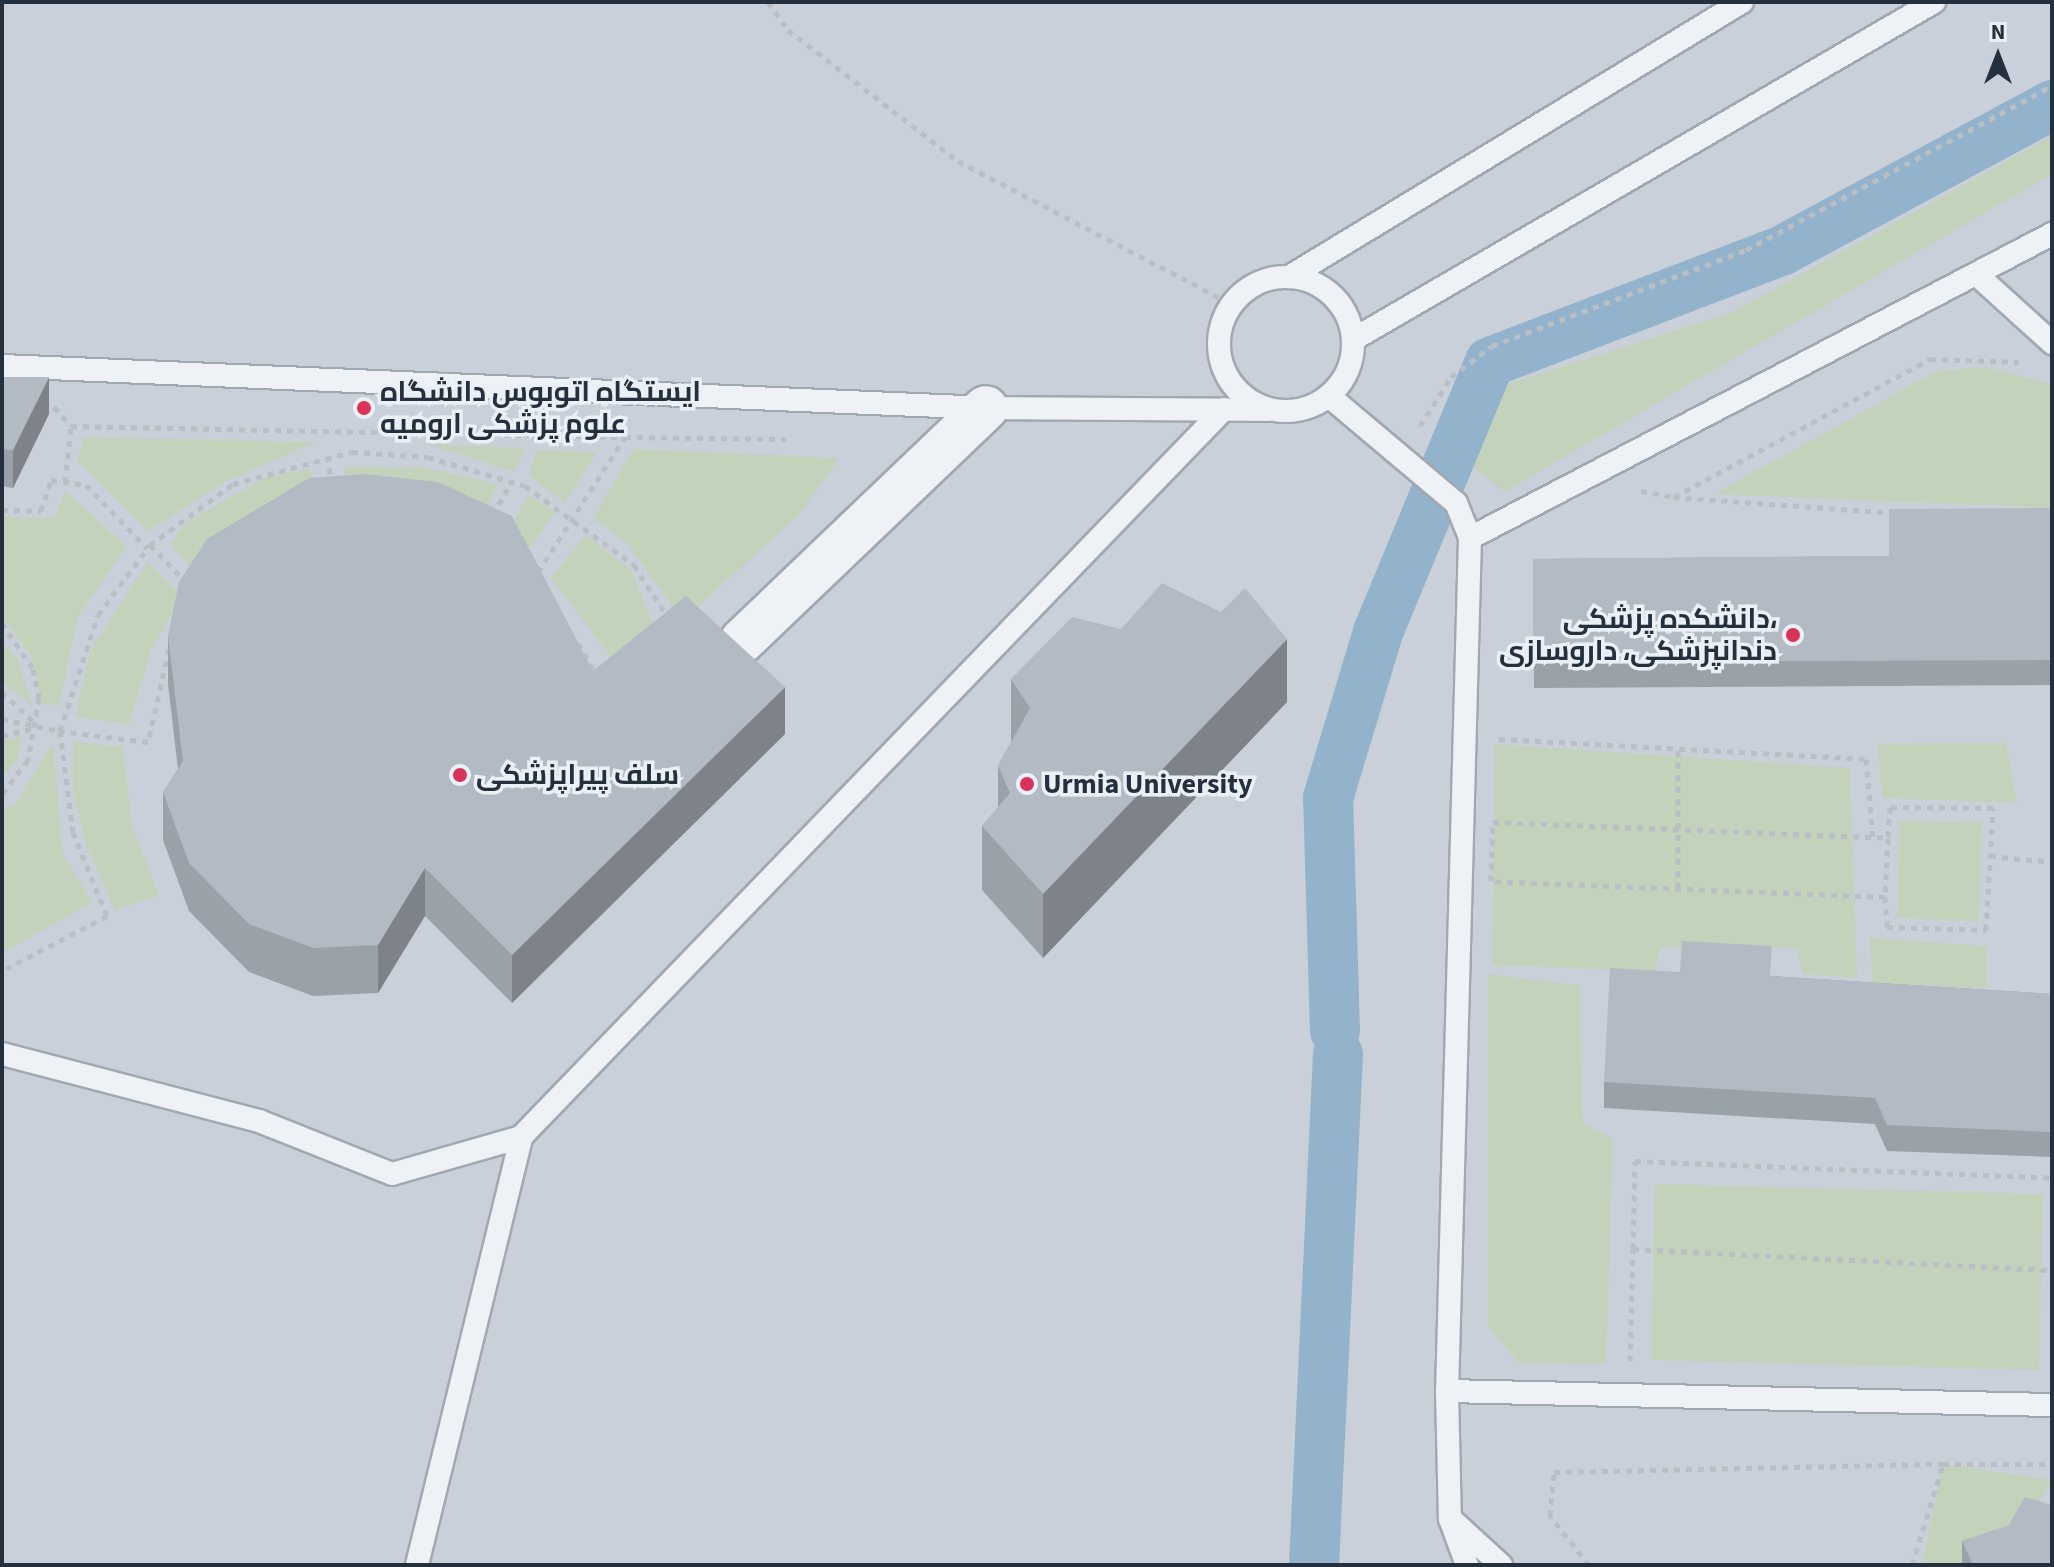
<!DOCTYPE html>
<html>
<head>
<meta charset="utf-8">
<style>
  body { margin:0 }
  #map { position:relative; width:2054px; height:1567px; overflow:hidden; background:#dbe1e7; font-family:"Source Sans 3",Cairo,sans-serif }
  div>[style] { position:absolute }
  .built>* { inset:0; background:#c9d0d9 }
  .green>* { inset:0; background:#c3d2bb }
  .canal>* { height:50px; margin:-25px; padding:0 25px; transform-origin:25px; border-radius:25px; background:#92b3cb }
  .path>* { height:5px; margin-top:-2.5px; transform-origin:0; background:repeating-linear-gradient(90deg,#b9bfc5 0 6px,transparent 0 12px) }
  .roads { filter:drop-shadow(2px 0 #a0a8b1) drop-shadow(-2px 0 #a0a8b1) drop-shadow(0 2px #a0a8b1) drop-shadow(0 -2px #a0a8b1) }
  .lane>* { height:22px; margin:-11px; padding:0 11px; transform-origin:11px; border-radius:11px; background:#eef1f5 }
  .lane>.ring { margin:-11px; padding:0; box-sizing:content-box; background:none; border:22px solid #eef1f5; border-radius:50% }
  .street>* { height:44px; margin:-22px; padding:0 22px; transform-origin:22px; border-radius:22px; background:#eef1f5 }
  .wall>* { inset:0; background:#99a1a9 }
  .shaded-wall>* { inset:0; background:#7d8389 }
  .building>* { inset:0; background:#b2bbc4 }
  .dots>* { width:22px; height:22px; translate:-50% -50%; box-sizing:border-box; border:4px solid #eaf0f5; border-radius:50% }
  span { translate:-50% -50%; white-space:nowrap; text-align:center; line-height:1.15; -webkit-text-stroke:7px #eaf0f5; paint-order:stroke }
  .poi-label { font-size:28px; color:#24303e; font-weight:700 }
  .left { translate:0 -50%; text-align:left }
  .right { translate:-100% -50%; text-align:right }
  .frame { position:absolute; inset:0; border:4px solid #24303e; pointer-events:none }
  .north { position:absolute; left:1958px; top:16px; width:80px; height:80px; -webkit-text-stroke:6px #eaf0f5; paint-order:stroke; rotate:0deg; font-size:22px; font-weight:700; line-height:32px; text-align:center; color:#24303e }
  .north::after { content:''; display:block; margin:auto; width:28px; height:36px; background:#24303e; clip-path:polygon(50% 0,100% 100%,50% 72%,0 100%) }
</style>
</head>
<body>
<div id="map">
  <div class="built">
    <i style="clip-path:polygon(2px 2px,2052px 2px,2052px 1565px,2px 1565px)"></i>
  </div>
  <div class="green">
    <i style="clip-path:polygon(2052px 136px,2052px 174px,1504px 492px,1464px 458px,1465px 419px,1499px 387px,1733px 312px)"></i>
    <i style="clip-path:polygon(1987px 367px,2052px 384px,2052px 508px,1714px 494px,1937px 371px)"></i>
    <i style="clip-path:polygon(85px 437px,316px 442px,225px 482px,148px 531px,77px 460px)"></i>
    <i style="clip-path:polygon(428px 444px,525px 448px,514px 472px)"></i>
    <i style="clip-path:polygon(634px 449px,839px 458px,799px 515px,683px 620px,627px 543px,593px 519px)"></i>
    <i style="clip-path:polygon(536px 450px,597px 452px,565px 503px,529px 475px)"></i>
    <i style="clip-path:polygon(344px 467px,421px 467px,498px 484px,476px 527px,347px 509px)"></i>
    <i style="clip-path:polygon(310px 468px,319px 511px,195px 573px,171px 543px,185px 523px,264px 478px)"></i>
    <i style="clip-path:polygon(65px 491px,127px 546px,78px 616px,59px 705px,42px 704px,31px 656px,2px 617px,2px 517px,54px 518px)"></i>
    <i style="clip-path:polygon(528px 495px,556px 512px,523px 556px,504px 539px)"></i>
    <i style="clip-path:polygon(586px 535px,632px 571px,657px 635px,624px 674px,551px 578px)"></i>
    <i style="clip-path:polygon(148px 561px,182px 596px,151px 650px,129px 724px,75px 717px,90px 652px)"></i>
    <i style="clip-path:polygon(2px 640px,18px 661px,32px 705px,2px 681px)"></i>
    <i style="clip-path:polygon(21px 737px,18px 760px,2px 777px,2px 741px)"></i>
    <i style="clip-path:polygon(73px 742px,123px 747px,132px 826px,159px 896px,115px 910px,85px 842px,73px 790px)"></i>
    <i style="clip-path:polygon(53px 743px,63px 853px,92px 903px,2px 953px,2px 811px,15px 805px)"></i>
    <i style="clip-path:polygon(2006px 743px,2017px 803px,1882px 798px,1878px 744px)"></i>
    <i style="clip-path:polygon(1495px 744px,1850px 768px,1857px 978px,1803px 974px,1797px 948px,1661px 947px,1654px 971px,1492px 965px)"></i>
    <i style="clip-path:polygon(1899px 821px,1982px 822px,1979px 921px,1897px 918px)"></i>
    <i style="clip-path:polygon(1870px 938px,1987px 946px,1987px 988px,1873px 983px)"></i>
    <i style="clip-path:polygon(1488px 974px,1580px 985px,1583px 1123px,1613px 1139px,1606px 1364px,1519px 1363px,1488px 1326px)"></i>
    <i style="clip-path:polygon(1655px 1184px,2043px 1194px,2039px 1370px,1651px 1360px)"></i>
    <i style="clip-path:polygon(1943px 1464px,2052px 1480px,2001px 1565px,1922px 1565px)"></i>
  </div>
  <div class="canal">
    <i style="left:1335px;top:1031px;width:233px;rotate:-91.7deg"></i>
    <i style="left:1328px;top:798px;width:173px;rotate:-73.2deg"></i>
    <i style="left:1378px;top:632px;width:292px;rotate:-67.5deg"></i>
    <i style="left:1490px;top:362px;width:314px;rotate:-20.9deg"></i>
    <i style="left:1783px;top:250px;width:306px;rotate:-28.3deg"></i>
    <i style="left:1314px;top:1565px;width:511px;rotate:-87.31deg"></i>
  </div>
  <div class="path">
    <i style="left:768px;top:2px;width:34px;rotate:54deg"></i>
    <i style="left:788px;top:30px;width:215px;rotate:37.6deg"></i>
    <i style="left:958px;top:161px;width:309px;rotate:27.6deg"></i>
    <i style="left:54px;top:407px;width:25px;rotate:48deg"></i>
    <i style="left:1420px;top:426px;width:58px;rotate:-57.7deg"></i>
    <i style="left:1451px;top:377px;width:51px;rotate:-37.1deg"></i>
    <i style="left:1492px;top:346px;width:272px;rotate:-20.7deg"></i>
    <i style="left:1746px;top:250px;width:347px;rotate:-28.2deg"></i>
    <i style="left:328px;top:456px;width:27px;rotate:84deg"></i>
    <i style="left:65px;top:482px;width:56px;rotate:-83.9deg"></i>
    <i style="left:71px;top:426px;width:553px;rotate:1.14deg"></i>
    <i style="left:1641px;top:491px;width:34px;rotate:10deg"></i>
    <i style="left:2px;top:510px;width:39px;rotate:1deg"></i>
    <i style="left:41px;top:511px;width:33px;rotate:-72deg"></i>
    <i style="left:51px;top:480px;width:35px;rotate:8deg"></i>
    <i style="left:86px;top:485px;width:88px;rotate:45.9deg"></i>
    <i style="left:1895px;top:513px;width:222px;rotate:-175.9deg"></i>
    <i style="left:1674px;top:497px;width:291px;rotate:-28.3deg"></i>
    <i style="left:1930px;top:359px;width:89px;rotate:1.9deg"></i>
    <i style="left:493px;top:515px;width:39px;rotate:-61deg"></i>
    <i style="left:150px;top:545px;width:52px;rotate:45.8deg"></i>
    <i style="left:538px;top:572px;width:161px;rotate:-57.2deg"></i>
    <i style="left:625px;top:437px;width:161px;rotate:0.7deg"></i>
    <i style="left:2px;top:623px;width:55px;rotate:56deg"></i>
    <i style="left:33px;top:669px;width:30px;rotate:78deg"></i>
    <i style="left:39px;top:698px;width:63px;rotate:100.1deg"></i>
    <i style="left:28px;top:760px;width:43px;rotate:127.4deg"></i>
    <i style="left:578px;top:643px;width:38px;rotate:60deg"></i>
    <i style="left:169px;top:649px;width:95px;rotate:102.7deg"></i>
    <i style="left:148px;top:742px;width:89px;rotate:-172.9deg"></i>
    <i style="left:60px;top:731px;width:122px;rotate:-71.9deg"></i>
    <i style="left:98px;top:615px;width:87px;rotate:-53.4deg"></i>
    <i style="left:150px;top:545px;width:103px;rotate:-36.3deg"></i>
    <i style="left:233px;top:484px;width:123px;rotate:-15.1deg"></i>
    <i style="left:352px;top:452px;width:76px;rotate:3.8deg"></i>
    <i style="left:428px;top:457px;width:101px;rotate:16.6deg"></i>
    <i style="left:525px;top:486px;width:135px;rotate:35.9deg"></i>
    <i style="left:634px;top:565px;width:61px;rotate:57.1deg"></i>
    <i style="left:2px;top:692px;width:48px;rotate:43.3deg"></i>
    <i style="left:2px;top:719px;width:59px;rotate:11.7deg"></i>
    <i style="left:60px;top:731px;width:102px;rotate:82.7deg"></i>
    <i style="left:73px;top:832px;width:91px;rotate:68deg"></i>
    <i style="left:107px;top:916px;width:119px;rotate:152.4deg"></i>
    <i style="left:2px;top:736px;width:36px;rotate:-14deg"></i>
    <i style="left:1499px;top:739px;width:368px;rotate:3.1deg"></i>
    <i style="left:1866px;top:759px;width:79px;rotate:84.9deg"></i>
    <i style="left:1493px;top:822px;width:395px;rotate:2.3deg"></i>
    <i style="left:1888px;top:838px;width:59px;rotate:92.9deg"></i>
    <i style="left:1885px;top:897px;width:394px;rotate:-177.7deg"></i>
    <i style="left:1491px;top:881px;width:59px;rotate:-88.1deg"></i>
    <i style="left:1990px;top:856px;width:62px;rotate:5.5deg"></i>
    <i style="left:1678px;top:888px;width:139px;rotate:-90deg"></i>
    <i style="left:1885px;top:897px;width:30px;rotate:86deg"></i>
    <i style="left:1887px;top:927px;width:99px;rotate:1.7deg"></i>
    <i style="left:1986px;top:930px;width:122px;rotate:-86.7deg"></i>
    <i style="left:1993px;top:808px;width:103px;rotate:-179.4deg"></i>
    <i style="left:1890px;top:807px;width:31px;rotate:94deg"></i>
    <i style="left:1633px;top:1249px;width:88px;rotate:-88.7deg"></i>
    <i style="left:1635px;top:1161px;width:417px;rotate:2.3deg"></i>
    <i style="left:1630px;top:1361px;width:112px;rotate:-88.5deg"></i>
    <i style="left:1633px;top:1249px;width:420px;rotate:2.9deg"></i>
    <i style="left:1589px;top:1565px;width:63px;rotate:-128.5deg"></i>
    <i style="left:1550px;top:1516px;width:44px;rotate:-84.8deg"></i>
    <i style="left:1554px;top:1472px;width:389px;rotate:-1.2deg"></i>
    <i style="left:1912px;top:1565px;width:106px;rotate:-72.9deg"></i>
    <i style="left:1943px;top:1464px;width:109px"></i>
  </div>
  <div class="roads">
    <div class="lane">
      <i style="left:1976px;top:274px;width:103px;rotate:42.2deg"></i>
      <i style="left:1289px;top:277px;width:530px;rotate:-31.26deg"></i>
      <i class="ring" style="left:1219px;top:277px;width:112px;height:112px"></i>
      <i style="left:1354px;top:339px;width:671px;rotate:-30.16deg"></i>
      <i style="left:2px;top:366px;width:985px;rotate:2.44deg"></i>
      <i style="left:986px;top:408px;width:282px;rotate:0.4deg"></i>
      <i style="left:1330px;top:397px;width:165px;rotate:40.1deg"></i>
      <i style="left:1456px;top:503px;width:38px;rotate:68deg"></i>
      <i style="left:1470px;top:538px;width:853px;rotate:91.54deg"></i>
      <i style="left:1447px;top:1391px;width:128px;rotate:88.7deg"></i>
      <i style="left:1450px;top:1519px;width:49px;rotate:69.7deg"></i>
      <i style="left:1470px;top:538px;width:657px;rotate:-27.58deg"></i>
      <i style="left:2px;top:1054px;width:266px;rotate:14.6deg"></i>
      <i style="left:259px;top:1121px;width:143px;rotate:21.7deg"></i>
      <i style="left:392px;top:1174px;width:134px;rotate:-16deg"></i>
      <i style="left:521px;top:1137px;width:1012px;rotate:-46deg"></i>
      <i style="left:1447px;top:1391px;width:605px;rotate:1.33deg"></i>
      <i style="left:1454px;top:1522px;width:64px;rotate:42.5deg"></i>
      <i style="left:417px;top:1565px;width:440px;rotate:-76.3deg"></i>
    </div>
    <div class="street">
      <i style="left:742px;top:641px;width:337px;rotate:-43.7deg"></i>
    </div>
  </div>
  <div class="wall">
    <i style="clip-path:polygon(2px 377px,49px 414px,13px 488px,2px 486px)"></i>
    <i style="clip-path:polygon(2052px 508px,2052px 685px,1534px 688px,1533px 559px,1889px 556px)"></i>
    <i style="clip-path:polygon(168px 636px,593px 671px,785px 734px,512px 1003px,425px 916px,378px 993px,313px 996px,249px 972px,189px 911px,163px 840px,163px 792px,178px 769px,168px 684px)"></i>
    <i style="clip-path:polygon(1011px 679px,1287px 702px,1043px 958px,982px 890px,982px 826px,998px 808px,998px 766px,1011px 742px)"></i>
    <i style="clip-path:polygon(1772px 976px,2052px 994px,2052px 1157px,1887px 1151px,1875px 1124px,1604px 1108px,1604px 1082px)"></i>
    <i style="clip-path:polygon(2008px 1526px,2052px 1565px,1962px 1565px,1962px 1541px)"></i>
  </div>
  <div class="shaded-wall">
    <i style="clip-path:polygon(49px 377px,49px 414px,13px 488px,13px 450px)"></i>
    <i style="clip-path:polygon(1287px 639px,1287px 702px,1043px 958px,1043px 894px)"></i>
    <i style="clip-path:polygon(785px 687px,785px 734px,512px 1003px,512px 955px)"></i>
    <i style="clip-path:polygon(425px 868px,425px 916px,378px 993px,378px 945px)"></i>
  </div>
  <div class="building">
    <i style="clip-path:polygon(2px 377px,49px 377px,13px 450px,2px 449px)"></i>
    <i style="clip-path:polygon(364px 474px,438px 482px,512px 516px,593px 671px,686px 596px,785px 687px,512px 955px,425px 868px,378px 945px,313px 948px,249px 924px,189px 863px,163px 792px,183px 761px,168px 636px,179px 582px,207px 539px,309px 478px)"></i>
    <i style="clip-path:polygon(2052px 508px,2052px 660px,1534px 662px,1533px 559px,1889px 556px,1889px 509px)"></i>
    <i style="clip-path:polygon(1162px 583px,1221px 612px,1245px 588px,1287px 639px,1043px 894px,982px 826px,1010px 793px,998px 766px,1030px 708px,1011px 679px,1072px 617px,1121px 629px)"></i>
    <i style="clip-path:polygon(1682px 941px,1772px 946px,1770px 976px,2052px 994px,2052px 1132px,1887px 1125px,1875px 1098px,1604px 1082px,1610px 968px,1680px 972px)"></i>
    <i style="clip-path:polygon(2025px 1497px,2052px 1505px,2052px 1565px,1973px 1565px,1962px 1541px,2008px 1526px)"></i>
  </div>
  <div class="dots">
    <i style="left:364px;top:408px;background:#da335b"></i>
    <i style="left:1793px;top:635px;background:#da335b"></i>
    <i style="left:460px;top:775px;background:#da335b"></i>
    <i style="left:1027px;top:784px;background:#da335b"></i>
  </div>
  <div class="poi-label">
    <span class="left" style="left:380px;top:408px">ایستگاه اتوبوس دانشگاه<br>علوم پزشکی ارومیه</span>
    <span class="right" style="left:1777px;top:635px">دانشکده پزشکی،<br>دندانپزشکی، داروسازی</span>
    <span class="left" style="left:476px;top:775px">سلف پیراپزشکی</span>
    <span class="left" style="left:1043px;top:784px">Urmia University</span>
  </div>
  <div class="frame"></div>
  <div class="north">N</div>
</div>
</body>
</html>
